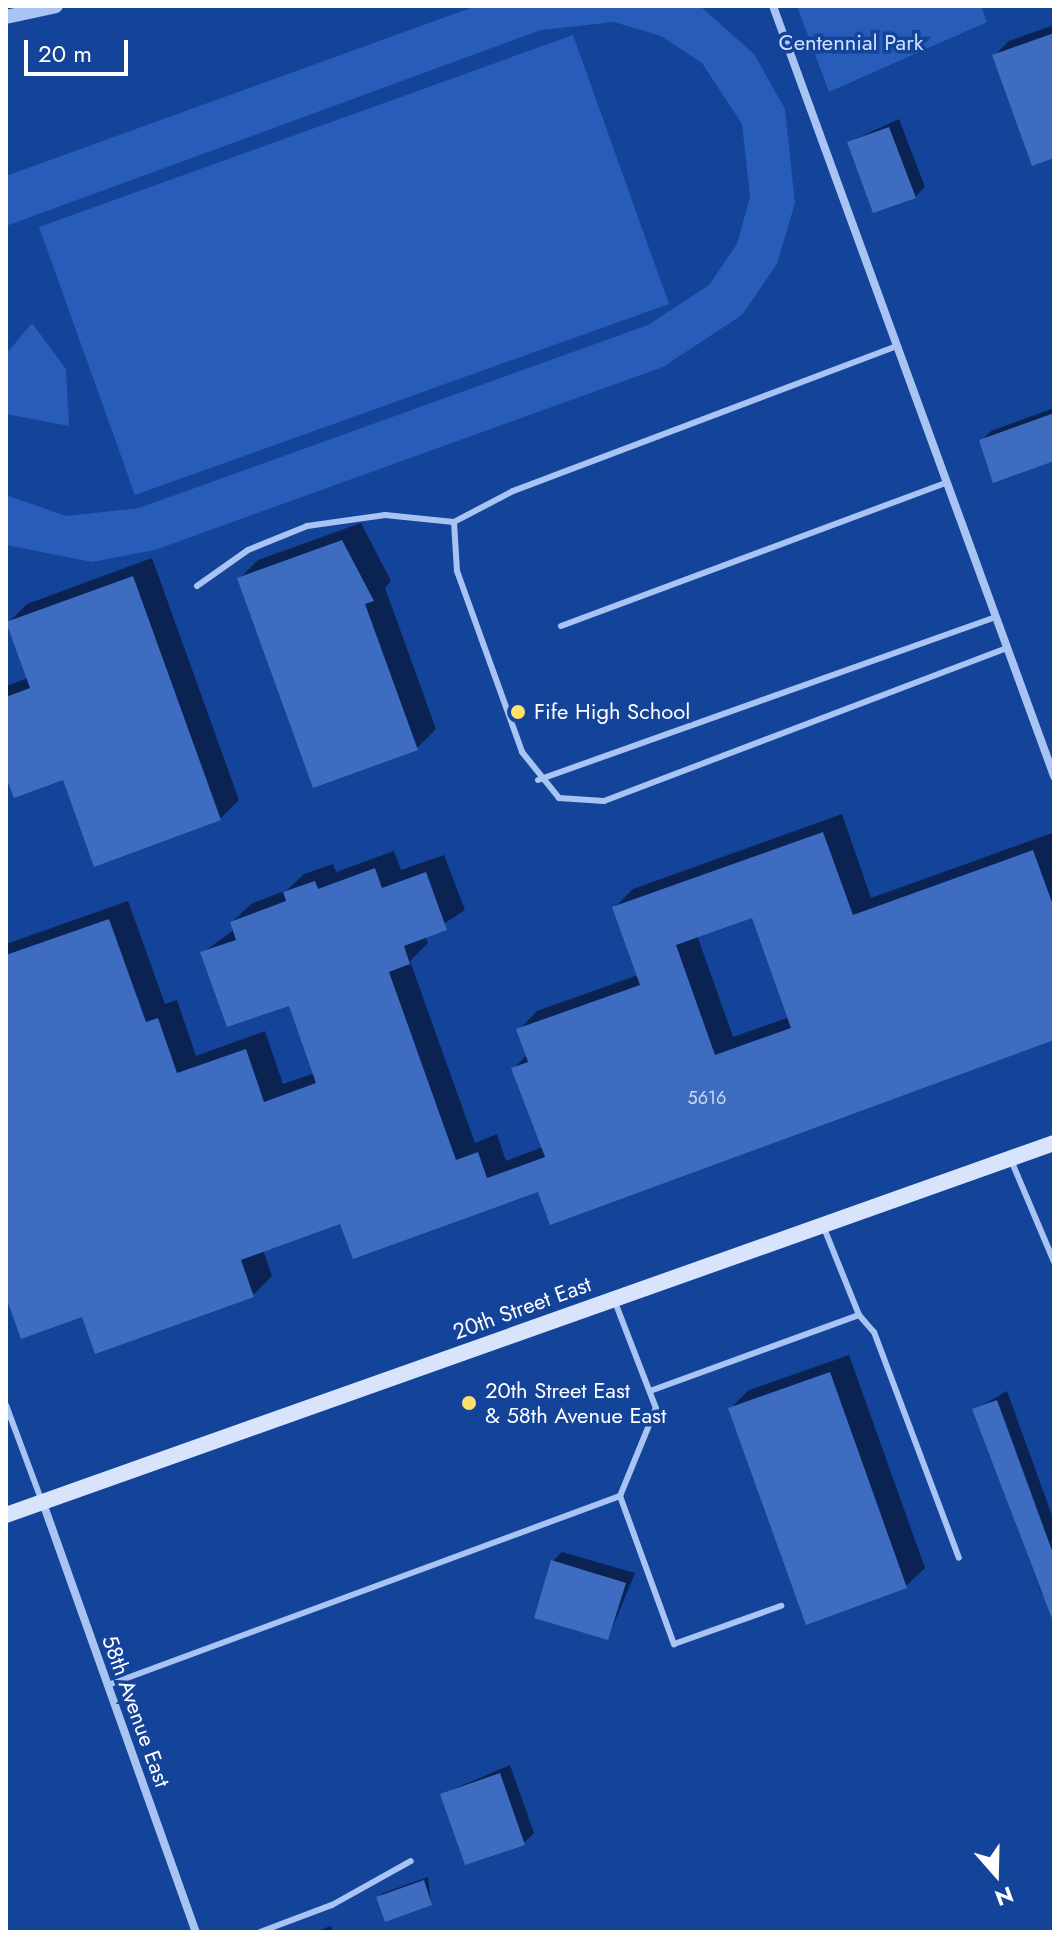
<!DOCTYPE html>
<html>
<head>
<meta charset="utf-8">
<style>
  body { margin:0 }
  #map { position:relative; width:1060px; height:1938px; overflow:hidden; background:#14439a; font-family:Jost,sans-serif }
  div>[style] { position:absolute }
  .green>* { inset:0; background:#275cb8 }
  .shadow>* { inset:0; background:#0007 }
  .building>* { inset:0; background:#3d6cc1 }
  .service>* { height:6px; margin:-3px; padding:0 3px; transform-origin:3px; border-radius:3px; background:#a8c4f3 }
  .minor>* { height:8px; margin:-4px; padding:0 4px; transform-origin:4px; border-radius:4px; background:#a8c4f3 }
  .tertiary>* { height:14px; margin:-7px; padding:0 7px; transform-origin:7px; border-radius:7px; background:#a8c4f3 }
  .secondary>* { height:16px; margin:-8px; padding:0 8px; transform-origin:8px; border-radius:8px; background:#d8e4fc }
  .dots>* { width:22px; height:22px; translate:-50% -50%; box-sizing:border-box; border:4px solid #14439a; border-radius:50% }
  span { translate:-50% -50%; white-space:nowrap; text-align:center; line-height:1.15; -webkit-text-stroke:7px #14439a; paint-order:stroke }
  .number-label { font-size:18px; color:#cedaf0 }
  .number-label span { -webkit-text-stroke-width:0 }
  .park-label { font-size:22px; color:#d0e1fd }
  .poi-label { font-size:22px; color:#fff }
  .left { translate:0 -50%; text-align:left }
  .street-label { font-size:22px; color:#fff }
  .frame { position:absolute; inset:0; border:8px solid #fff; pointer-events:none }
  .north { position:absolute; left:956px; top:1834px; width:80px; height:80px; -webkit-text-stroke:6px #14439a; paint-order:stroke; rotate:160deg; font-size:22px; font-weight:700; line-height:32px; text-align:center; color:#fff }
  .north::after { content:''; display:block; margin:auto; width:28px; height:36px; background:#fff; clip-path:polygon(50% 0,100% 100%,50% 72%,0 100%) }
  .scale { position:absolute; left:24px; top:40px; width:104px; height:36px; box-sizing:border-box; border:4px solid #fff; border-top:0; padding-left:10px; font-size:24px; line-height:28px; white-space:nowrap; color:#fff; -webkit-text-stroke:6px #14439a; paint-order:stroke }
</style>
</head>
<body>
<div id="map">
  <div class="green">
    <i style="clip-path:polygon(476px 6px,700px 6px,754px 54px,785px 109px,795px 203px,777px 264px,742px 315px,663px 367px,155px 550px,92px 562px,6px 545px,6px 495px,66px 516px,139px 508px,648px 325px,709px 285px,737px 244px,750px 197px,742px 124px,702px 63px,661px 36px,614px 22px,541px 30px,6px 226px,6px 176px)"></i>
    <i style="clip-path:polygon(797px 6px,981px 6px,987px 22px,829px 92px)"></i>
    <i style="clip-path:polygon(573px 35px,669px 304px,135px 495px,39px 227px)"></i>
    <i style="clip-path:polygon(32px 323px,66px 369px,69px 426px,6px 414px,6px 354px)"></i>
  </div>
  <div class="shadow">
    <i style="clip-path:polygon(1054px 25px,1054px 156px,995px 55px,1009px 41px)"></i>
    <i style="clip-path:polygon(899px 119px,925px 187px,915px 197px,849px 142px)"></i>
    <i style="clip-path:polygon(1054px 408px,1054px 459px,981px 441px,991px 431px)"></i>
    <i style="clip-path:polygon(361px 523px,391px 581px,385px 588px,436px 729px,417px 748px,239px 579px,258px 560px)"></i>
    <i style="clip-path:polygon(152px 558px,239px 800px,220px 819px,64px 777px,6px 771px,6px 686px,28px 678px,8px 623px,27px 604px)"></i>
    <i style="clip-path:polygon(evenodd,842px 814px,871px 898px,1052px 833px,1054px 1039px,539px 1189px,342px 1222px,263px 1250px,272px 1276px,253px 1295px,83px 1314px,6px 1291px,6px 944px,128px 901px,165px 1004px,177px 1000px,196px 1056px,265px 1031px,283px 1084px,315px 1073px,290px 1003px,202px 953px,235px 929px,232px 922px,251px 904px,287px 890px,304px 874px,333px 864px,336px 872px,394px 851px,401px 870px,444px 855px,465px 910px,425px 936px,428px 943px,410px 961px,475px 1143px,497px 1134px,506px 1161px,543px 1147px,513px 1069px,528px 1054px,519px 1030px,537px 1011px,638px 975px,614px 908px,633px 889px,842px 814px,753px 915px,790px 1017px,733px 1037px,697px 935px,753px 915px)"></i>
    <i style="clip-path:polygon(849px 1355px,925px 1568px,906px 1586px,730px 1409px,749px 1390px)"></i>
    <i style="clip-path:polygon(1007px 1391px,1054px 1521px,1054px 1590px,1042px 1594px,974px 1410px)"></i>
    <i style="clip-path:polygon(562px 1552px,635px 1573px,608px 1638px,553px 1561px)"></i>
    <i style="clip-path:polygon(510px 1765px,534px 1833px,524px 1843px,442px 1794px)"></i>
    <i style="clip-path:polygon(428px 1877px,431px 1903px,378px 1897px,383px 1893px)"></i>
    <i style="clip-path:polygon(331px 1926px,333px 1932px,314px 1932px)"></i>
  </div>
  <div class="building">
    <i style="clip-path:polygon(1054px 33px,1054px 158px,1032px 166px,992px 55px)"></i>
    <i style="clip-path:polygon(889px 127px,916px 198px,873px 213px,847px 142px)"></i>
    <i style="clip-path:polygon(1054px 413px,1054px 461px,993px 483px,979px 440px)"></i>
    <i style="clip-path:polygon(342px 540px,374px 601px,365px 604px,418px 750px,313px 788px,237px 578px)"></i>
    <i style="clip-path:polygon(133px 576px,221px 820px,94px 867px,63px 780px,14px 798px,6px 777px,6px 697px,30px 688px,6px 622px)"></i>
    <i style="clip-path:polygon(evenodd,823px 832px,853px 915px,1033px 850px,1054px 908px,1054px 1040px,550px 1225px,538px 1192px,353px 1259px,340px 1224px,241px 1260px,254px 1297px,95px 1354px,82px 1317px,21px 1339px,6px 1297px,6px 955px,109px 919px,146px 1022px,158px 1018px,177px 1073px,246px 1049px,264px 1102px,316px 1083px,289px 1006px,227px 1027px,200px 952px,236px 940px,230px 922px,286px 901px,283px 892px,315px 881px,318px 889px,375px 868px,382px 888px,426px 872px,447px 930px,404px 946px,410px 964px,389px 972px,456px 1160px,478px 1152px,487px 1178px,545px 1157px,511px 1068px,528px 1062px,516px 1029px,640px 985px,612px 907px,823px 832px,752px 918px,791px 1028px,715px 1055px,676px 945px,752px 918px)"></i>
    <i style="clip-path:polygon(830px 1372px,907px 1588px,806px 1625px,728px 1408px)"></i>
    <i style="clip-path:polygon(997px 1400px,1054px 1556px,1054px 1624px,972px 1409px)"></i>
    <i style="clip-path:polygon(551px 1560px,626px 1583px,608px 1640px,534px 1618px)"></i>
    <i style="clip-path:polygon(500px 1773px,525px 1845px,465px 1865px,440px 1794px)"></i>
    <i style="clip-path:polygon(424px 1880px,432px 1905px,385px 1922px,376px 1897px)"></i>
  </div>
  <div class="service">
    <i style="left:897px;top:346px;width:410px;rotate:159.3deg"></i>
    <i style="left:513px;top:491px;width:67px;rotate:152.3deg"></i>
    <i style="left:454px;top:522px;width:49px;rotate:86.5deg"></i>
    <i style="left:457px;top:571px;width:192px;rotate:70.2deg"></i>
    <i style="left:522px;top:752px;width:59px;rotate:51.2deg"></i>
    <i style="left:559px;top:798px;width:45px;rotate:3.8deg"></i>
    <i style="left:604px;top:801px;width:431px;rotate:-20.8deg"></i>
    <i style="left:197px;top:586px;width:62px;rotate:-35.2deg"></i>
    <i style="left:248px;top:550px;width:64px;rotate:-22.1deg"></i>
    <i style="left:307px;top:526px;width:79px;rotate:-8deg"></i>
    <i style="left:385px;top:515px;width:69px;rotate:5.8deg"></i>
    <i style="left:561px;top:626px;width:411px;rotate:-20.4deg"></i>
    <i style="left:538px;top:780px;width:486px;rotate:-19.6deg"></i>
    <i style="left:1011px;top:1160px;width:111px;rotate:67.1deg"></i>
    <i style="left:824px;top:1228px;width:94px;rotate:68.1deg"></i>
    <i style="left:859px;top:1315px;width:23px;rotate:49deg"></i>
    <i style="left:874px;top:1332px;width:241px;rotate:69.4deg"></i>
    <i style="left:615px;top:1302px;width:114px;rotate:68.9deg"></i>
    <i style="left:656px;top:1408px;width:95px;rotate:112.2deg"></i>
    <i style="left:620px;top:1496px;width:158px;rotate:70deg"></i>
    <i style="left:674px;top:1644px;width:114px;rotate:-19.6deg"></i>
    <i style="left:650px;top:1391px;width:222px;rotate:-20deg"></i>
    <i style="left:6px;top:1405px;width:100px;rotate:69.6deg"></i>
    <i style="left:108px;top:1685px;width:546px;rotate:-20.26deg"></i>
    <i style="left:260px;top:1932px;width:77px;rotate:-20.6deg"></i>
    <i style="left:332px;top:1905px;width:90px;rotate:-29.1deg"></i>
  </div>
  <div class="minor">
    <i style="left:773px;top:6px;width:820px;rotate:69.95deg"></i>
    <i style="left:43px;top:1503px;width:455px;rotate:70.4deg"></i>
  </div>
  <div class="tertiary">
    <i style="left:6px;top:17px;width:51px;rotate:-12.4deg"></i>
  </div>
  <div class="secondary">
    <i style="left:6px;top:1515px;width:1112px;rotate:-19.54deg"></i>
  </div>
  <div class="dots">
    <i style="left:518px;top:712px;background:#ffe16a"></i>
    <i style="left:469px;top:1403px;background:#ffe16a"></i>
  </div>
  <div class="number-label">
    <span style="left:707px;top:1098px">5616</span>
  </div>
  <div class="park-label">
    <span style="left:851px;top:43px">Centennial Park</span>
  </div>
  <div class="poi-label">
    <span class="left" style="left:534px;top:712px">Fife High School</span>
    <span class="left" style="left:485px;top:1403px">20th Street East<br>&amp; 58th Avenue East</span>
  </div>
  <div class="street-label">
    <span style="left:522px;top:1308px;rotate:-20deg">20th Street East</span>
    <span style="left:136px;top:1711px;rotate:70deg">58th Avenue East</span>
  </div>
  <div class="frame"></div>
  <div class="north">N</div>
  <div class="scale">20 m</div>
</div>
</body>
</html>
